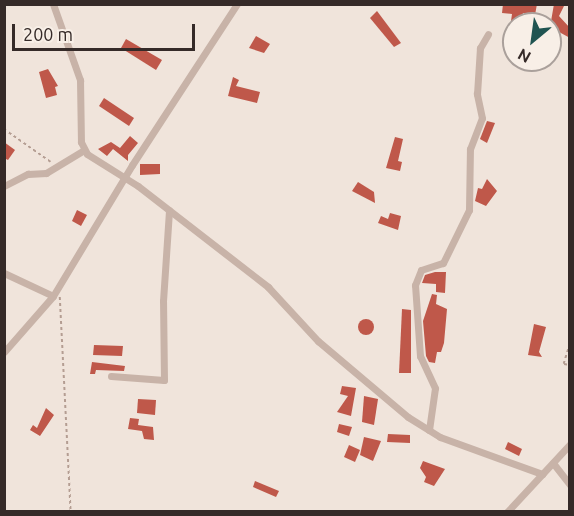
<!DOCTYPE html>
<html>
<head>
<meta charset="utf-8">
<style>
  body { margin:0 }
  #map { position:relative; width:574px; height:516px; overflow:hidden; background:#f0e4db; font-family:Ubuntu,sans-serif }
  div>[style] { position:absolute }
  .building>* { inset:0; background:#bf584a }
  .round { border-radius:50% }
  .path>* { height:1.5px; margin-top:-0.75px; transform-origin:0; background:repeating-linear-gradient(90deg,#b49d92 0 3px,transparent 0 6px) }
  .street>* { height:7px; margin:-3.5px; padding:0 3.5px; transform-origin:3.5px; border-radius:3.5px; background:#c8b3a8 }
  span { translate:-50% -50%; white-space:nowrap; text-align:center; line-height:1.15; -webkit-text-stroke:4.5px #f8efe7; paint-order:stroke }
  .frame { position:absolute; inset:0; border:6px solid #352a28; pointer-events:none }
  .north { position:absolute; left:502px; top:12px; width:60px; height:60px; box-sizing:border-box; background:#f8efe7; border:2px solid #aaa09b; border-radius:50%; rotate:209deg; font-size:16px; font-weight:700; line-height:24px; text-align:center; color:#352a28 }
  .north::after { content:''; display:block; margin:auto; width:21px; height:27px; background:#205451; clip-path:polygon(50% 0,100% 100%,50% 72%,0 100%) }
  .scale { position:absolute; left:12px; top:24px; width:183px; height:27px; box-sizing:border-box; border:3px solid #352a28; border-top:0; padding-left:8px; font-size:18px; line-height:21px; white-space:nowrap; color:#352a28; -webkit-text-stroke:4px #f8efe7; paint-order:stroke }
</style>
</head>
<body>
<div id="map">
  <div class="building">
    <i style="clip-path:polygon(503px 4px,537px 4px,535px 15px,523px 13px,521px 23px,511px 21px,512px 14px,502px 13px)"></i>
    <i style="clip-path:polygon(554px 4px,564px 6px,559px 16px,570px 28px,570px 38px,550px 27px)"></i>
    <i style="clip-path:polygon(377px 11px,401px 43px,394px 47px,370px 18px)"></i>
    <i style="clip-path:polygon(256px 36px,270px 44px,264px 53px,249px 48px)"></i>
    <i style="clip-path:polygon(126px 39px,162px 60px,156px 70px,121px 48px)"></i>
    <i style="clip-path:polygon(48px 69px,58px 86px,55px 87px,57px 95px,46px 98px,39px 72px)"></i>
    <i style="clip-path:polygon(233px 77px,239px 80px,236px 86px,260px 92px,257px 103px,228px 96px)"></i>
    <i style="clip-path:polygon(104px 98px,134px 118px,129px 126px,99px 106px)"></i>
    <i style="clip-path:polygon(487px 121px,495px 123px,487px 143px,480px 139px)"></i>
    <i style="clip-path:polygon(130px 136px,138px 143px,128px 155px,128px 161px,113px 149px,107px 156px,98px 149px,111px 142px,120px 148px)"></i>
    <i style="clip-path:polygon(395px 137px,403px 139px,398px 161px,402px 162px,400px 171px,386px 168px)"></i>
    <i style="clip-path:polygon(4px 142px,15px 150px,8px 160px,4px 158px)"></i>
    <i style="clip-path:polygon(140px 164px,160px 164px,160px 174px,140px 175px)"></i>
    <i style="clip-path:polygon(487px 179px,497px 191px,486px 206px,475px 201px,478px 188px,482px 189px)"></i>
    <i style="clip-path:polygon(358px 182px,374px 192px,375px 203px,352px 191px)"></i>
    <i style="clip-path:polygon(77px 210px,87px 215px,81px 226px,72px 221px)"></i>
    <i style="clip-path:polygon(390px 213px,401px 216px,398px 230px,378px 223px,381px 216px,388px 219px)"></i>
    <i style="clip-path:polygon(435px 272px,446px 272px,445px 293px,436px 292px,436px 284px,422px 283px,425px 275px)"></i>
    <i style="clip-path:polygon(432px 294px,437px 295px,436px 304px,447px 309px,444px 343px,441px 352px,437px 352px,435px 363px,429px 362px,426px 356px,423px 321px)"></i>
    <i style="clip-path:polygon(402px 309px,411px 310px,411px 373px,399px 373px)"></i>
    <i class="round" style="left:358px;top:319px;width:16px;height:16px"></i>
    <i style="clip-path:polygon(534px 324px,546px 327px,539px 352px,542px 357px,528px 355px)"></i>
    <i style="clip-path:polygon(94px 345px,123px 346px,122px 356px,93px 355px)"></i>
    <i style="clip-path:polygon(92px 362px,125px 366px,124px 371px,96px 370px,95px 374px,90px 374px)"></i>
    <i style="clip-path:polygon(342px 386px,356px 388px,351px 416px,337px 412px,348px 396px,340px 394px)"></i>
    <i style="clip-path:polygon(364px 396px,378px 399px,374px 425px,362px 422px)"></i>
    <i style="clip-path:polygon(138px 399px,156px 400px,155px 415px,137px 413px)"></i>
    <i style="clip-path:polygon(46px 408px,54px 415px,40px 436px,30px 430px,33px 425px,37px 428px)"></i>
    <i style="clip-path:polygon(130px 418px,139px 419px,138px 425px,153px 427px,154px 440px,144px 439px,142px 431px,128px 429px)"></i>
    <i style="clip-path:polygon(339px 424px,352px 427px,349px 436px,337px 432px)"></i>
    <i style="clip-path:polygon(388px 434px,410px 435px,410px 443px,387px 442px)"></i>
    <i style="clip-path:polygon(364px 437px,381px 441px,373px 461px,360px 455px)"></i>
    <i style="clip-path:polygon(508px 442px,522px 449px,519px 456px,505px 449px)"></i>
    <i style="clip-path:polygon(349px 445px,360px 450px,355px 462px,344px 457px)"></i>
    <i style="clip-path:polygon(423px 461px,445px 469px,434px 486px,424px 482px,426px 477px,420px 468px)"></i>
    <i style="clip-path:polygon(255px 481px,279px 491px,276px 497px,253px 487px)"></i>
  </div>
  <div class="path">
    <i style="left:4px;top:129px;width:57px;rotate:35.1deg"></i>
    <i style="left:60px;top:297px;width:215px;rotate:87.1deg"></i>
    <i style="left:570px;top:344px;width:21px;rotate:107deg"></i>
    <i style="left:564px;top:364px;width:6px;rotate:9deg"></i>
  </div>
  <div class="street">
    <i style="left:53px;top:4px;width:81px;rotate:70.4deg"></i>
    <i style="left:80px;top:80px;width:62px;rotate:89.1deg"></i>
    <i style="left:81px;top:142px;width:13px;rotate:63deg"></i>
    <i style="left:87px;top:154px;width:60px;rotate:32.1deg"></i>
    <i style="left:138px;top:186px;width:165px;rotate:37.8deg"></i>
    <i style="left:268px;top:287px;width:74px;rotate:47.2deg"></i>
    <i style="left:318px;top:341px;width:118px;rotate:40.2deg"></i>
    <i style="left:408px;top:417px;width:38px;rotate:32deg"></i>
    <i style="left:440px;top:437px;width:109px;rotate:19.9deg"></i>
    <i style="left:4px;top:186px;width:27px;rotate:-27deg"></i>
    <i style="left:28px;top:174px;width:18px;rotate:-3deg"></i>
    <i style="left:46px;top:173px;width:44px;rotate:-31.2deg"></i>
    <i style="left:4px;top:273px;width:54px;rotate:25.1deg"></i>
    <i style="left:4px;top:352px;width:74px;rotate:-48.8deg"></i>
    <i style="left:53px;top:296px;width:153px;rotate:-58.9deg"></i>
    <i style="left:132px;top:165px;width:192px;rotate:-56.9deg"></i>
    <i style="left:111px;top:376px;width:53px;rotate:4.3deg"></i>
    <i style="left:164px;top:380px;width:79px;rotate:-90.7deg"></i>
    <i style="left:163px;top:301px;width:91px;rotate:-86.2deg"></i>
    <i style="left:429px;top:430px;width:42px;rotate:-81.9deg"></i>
    <i style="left:435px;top:388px;width:35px;rotate:-115deg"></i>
    <i style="left:420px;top:356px;width:71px;rotate:-94deg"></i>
    <i style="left:415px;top:285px;width:16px;rotate:-68deg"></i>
    <i style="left:421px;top:270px;width:23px;rotate:-18deg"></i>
    <i style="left:443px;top:263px;width:59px;rotate:-63.9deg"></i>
    <i style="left:469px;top:210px;width:61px;rotate:-89.1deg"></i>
    <i style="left:470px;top:149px;width:33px;rotate:-69deg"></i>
    <i style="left:482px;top:118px;width:25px;rotate:-102deg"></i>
    <i style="left:477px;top:94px;width:46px;rotate:-86.3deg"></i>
    <i style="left:480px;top:48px;width:16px;rotate:-60deg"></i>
    <i style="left:553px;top:463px;width:28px;rotate:52deg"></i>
    <i style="left:507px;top:512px;width:93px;rotate:-47.2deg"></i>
  </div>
  <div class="frame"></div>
  <div class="north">N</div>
  <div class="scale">200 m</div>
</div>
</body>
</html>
